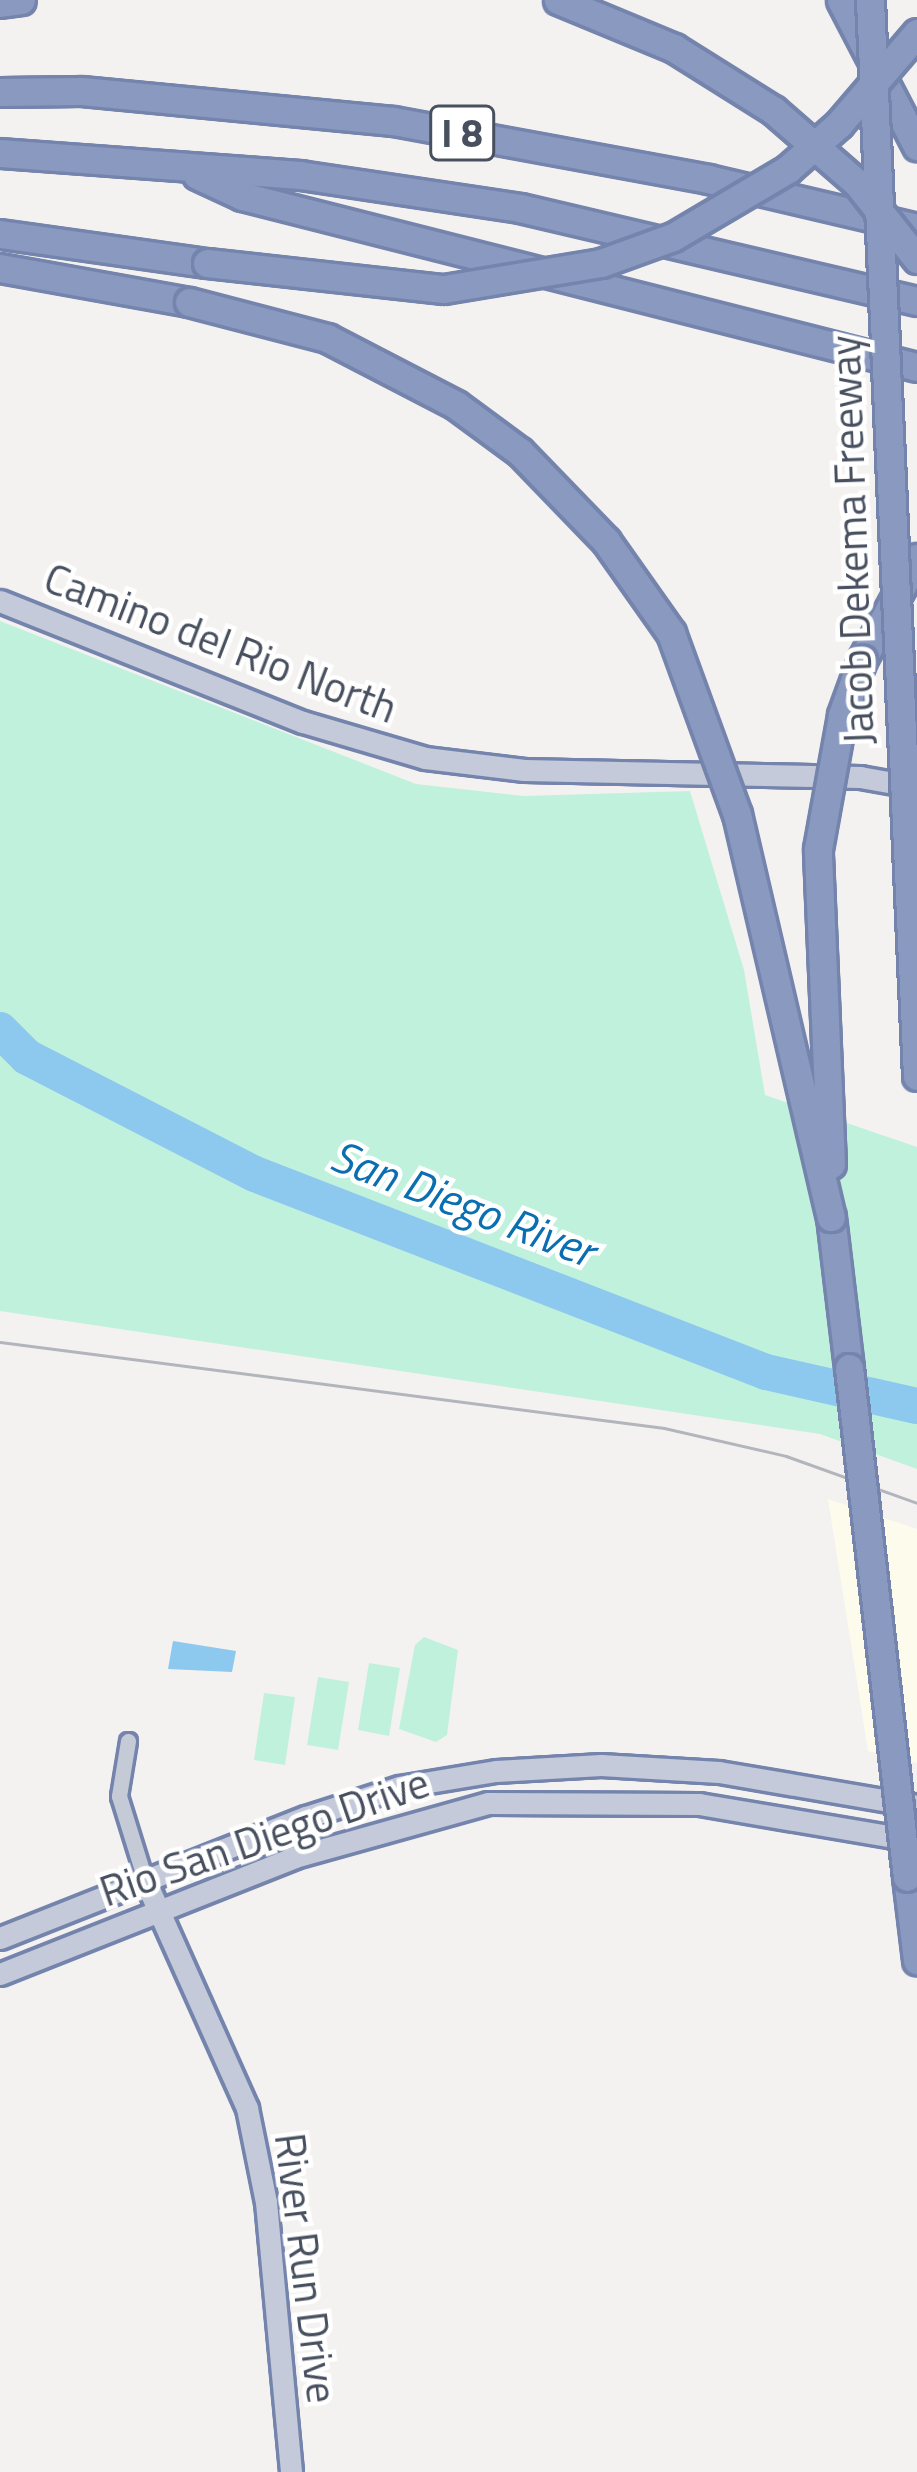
<!DOCTYPE html>
<html>
<head>
<meta charset="utf-8">
<style>
  body { margin:0 }
  #map { position:relative; width:917px; height:2472px; overflow:hidden; background:#f4f2f1; font-family:"Titillium Web",sans-serif }
  div>[style] { position:absolute }
  .commercial>* { inset:0; background:#fdfbec }
  .green>* { inset:0; background:#c0f1dc }
  .water>* { inset:0; background:#8dc8ee }
  .river>* { height:36px; margin:-18px; padding:0 18px; transform-origin:18px; border-radius:18px; background:#8dc8ee }
  .roads { filter:drop-shadow(3px 0 #7484ac) drop-shadow(-3px 0 #7484ac) drop-shadow(0 3px #7484ac) drop-shadow(0 -3px #7484ac) }
  .street>* { height:15px; margin:-7.5px; padding:0 7.5px; transform-origin:7.5px; border-radius:7.5px; background:#c5cbd6 }
  .secondary>* { height:21px; margin:-10.5px; padding:0 10.5px; transform-origin:10.5px; border-radius:10.5px; background:#c4cada }
  .highway>* { height:27px; margin:-13.5px; padding:0 13.5px; transform-origin:13.5px; border-radius:13.5px; background:#8999c0 }
  .tram>* { height:3px; margin:-1.5px; padding:0 1.5px; transform-origin:1.5px; border-radius:1.5px; background:#b3b5bc }
  .bridges { filter:drop-shadow(3px 0 #7484ac) drop-shadow(-3px 0 #7484ac) drop-shadow(0 3px #7484ac) drop-shadow(0 -3px #7484ac) }
  .highway-bridge>* { height:27px; margin:-13.5px; padding:0 13.5px; transform-origin:13.5px; border-radius:13.5px; background:#8999c0 }
  span { translate:-50% -50%; white-space:nowrap; text-align:center; line-height:1.15; -webkit-text-stroke:9px #fff; paint-order:stroke }
  .shield-label span { padding:3px 9px; background:#fff; border:3px solid; border-radius:9px; -webkit-text-stroke-width:0 }
  .shield-label { font-size:39px; color:#48505f; font-weight:700 }
  .street-label { font-size:42px; color:#48505f }
  .water-label { font-size:45px; color:#0a6fb1; font-style:italic }
</style>
</head>
<body>
<div id="map">
  <div class="commercial">
    <i style="clip-path:polygon(828px 1499px,917px 1529px,917px 1763px,868px 1751px)"></i>
  </div>
  <div class="green">
    <i style="clip-path:polygon(0 621px,416px 784px,524px 796px,690px 791px,744px 970px,765px 1095px,917px 1147px,917px 1469px,820px 1434px,0 1311px)"></i>
    <i style="clip-path:polygon(424px 1637px,458px 1650px,447px 1735px,436px 1742px,399px 1729px,415px 1645px)"></i>
    <i style="clip-path:polygon(369px 1663px,400px 1668px,389px 1736px,358px 1730px)"></i>
    <i style="clip-path:polygon(318px 1677px,349px 1682px,338px 1750px,307px 1745px)"></i>
    <i style="clip-path:polygon(264px 1693px,295px 1697px,285px 1765px,254px 1760px)"></i>
  </div>
  <div class="water">
    <i style="clip-path:polygon(173px 1641px,236px 1651px,232px 1672px,168px 1669px)"></i>
  </div>
  <div class="river">
    <i style="left:0;top:1030px;width:38px;rotate:45deg"></i>
    <i style="left:27px;top:1057px;width:256px;rotate:27.2deg"></i>
    <i style="left:255px;top:1174px;width:548px;rotate:21.18deg"></i>
    <i style="left:766px;top:1372px;width:155px;rotate:12.7deg"></i>
  </div>
  <div class="roads">
    <div class="street">
      <i style="left:128px;top:1741px;width:56px;rotate:99.3deg"></i>
      <i style="left:119px;top:1796px;width:88px;rotate:72.8deg"></i>
    </div>
    <div class="secondary">
      <i style="left:0;top:601px;width:326px;rotate:21.8deg"></i>
      <i style="left:303px;top:722px;width:127px;rotate:16.4deg"></i>
      <i style="left:425px;top:758px;width:100px;rotate:6.9deg"></i>
      <i style="left:524px;top:770px;width:336px;rotate:1.2deg"></i>
      <i style="left:860px;top:777px;width:57px;rotate:10.1deg"></i>
      <i style="left:145px;top:1880px;width:250px;rotate:65.9deg"></i>
      <i style="left:247px;top:2108px;width:96px;rotate:78.6deg"></i>
      <i style="left:266px;top:2202px;width:271px;rotate:84.7deg"></i>
      <i style="left:0;top:1938px;width:329px;rotate:-21.6deg"></i>
      <i style="left:306px;top:1817px;width:98px;rotate:-17.9deg"></i>
      <i style="left:399px;top:1787px;width:98px;rotate:-9.4deg"></i>
      <i style="left:496px;top:1771px;width:105px;rotate:-3.3deg"></i>
      <i style="left:601px;top:1765px;width:118px;rotate:3.4deg"></i>
      <i style="left:719px;top:1772px;width:201px;rotate:9.7deg"></i>
      <i style="left:0;top:1974px;width:317px;rotate:-21.6deg"></i>
      <i style="left:295px;top:1857px;width:200px;rotate:-15.6deg"></i>
      <i style="left:488px;top:1803px;width:211px;rotate:0.3deg"></i>
      <i style="left:699px;top:1804px;width:221px;rotate:9.6deg"></i>
    </div>
    <div class="highway">
      <i style="left:841px;top:0;width:165px;rotate:62.5deg"></i>
      <i style="left:0;top:3px;width:21px;rotate:-8deg"></i>
      <i style="left:0;top:92px;width:82px;rotate:-0.7deg"></i>
      <i style="left:82px;top:91px;width:312px;rotate:5.5deg"></i>
      <i style="left:393px;top:121px;width:320px;rotate:10.4deg"></i>
      <i style="left:708px;top:179px;width:215px;rotate:13.2deg"></i>
      <i style="left:0;top:153px;width:301px;rotate:4.2deg"></i>
      <i style="left:300px;top:175px;width:222px;rotate:8.5deg"></i>
      <i style="left:520px;top:208px;width:408px;rotate:13.2deg"></i>
      <i style="left:197px;top:175px;width:50px;rotate:25deg"></i>
      <i style="left:242px;top:196px;width:696px;rotate:14.22deg"></i>
      <i style="left:0;top:234px;width:209px;rotate:8deg"></i>
      <i style="left:0;top:268px;width:192px;rotate:10.2deg"></i>
      <i style="left:862px;top:660px;width:116px;rotate:-61.7deg"></i>
      <i style="left:831px;top:1217px;width:152px;rotate:83.2deg"></i>
      <i style="left:907px;top:1877px;width:84px;rotate:83.1deg"></i>
    </div>
  </div>
  <div class="tram">
    <i style="left:0;top:1342px;width:670px;rotate:7.38deg"></i>
    <i style="left:664px;top:1428px;width:125px;rotate:12.9deg"></i>
    <i style="left:786px;top:1456px;width:139px;rotate:19.7deg"></i>
  </div>
  <div class="bridges">
    <div class="highway-bridge">
      <i style="left:558px;top:0;width:126px;rotate:22.5deg"></i>
      <i style="left:674px;top:48px;width:117px;rotate:32.1deg"></i>
      <i style="left:773px;top:110px;width:111px;rotate:41deg"></i>
      <i style="left:857px;top:183px;width:97px;rotate:51.7deg"></i>
      <i style="left:870px;top:0;width:1077px;rotate:87.5deg"></i>
      <i style="left:207px;top:263px;width:238px;rotate:6.3deg"></i>
      <i style="left:444px;top:289px;width:159px;rotate:-9.4deg"></i>
      <i style="left:601px;top:263px;width:77px;rotate:-19.9deg"></i>
      <i style="left:673px;top:237px;width:134px;rotate:-30.6deg"></i>
      <i style="left:788px;top:169px;width:68px;rotate:-41.4deg"></i>
      <i style="left:839px;top:124px;width:120px;rotate:-49.4deg"></i>
      <i style="left:189px;top:302px;width:143px;rotate:14.6deg"></i>
      <i style="left:327px;top:338px;width:145px;rotate:27.4deg"></i>
      <i style="left:456px;top:405px;width:79px;rotate:36.3deg"></i>
      <i style="left:520px;top:452px;width:124px;rotate:46deg"></i>
      <i style="left:606px;top:541px;width:113px;rotate:54.8deg"></i>
      <i style="left:671px;top:633px;width:193px;rotate:70deg"></i>
      <i style="left:737px;top:814px;width:414px;rotate:76.9deg"></i>
      <i style="left:831px;top:1164px;width:315px;rotate:-92.4deg"></i>
      <i style="left:818px;top:849px;width:136px;rotate:-79.8deg"></i>
      <i style="left:842px;top:715px;width:59px;rotate:-70deg"></i>
      <i style="left:849px;top:1368px;width:512px;rotate:83.5deg"></i>
    </div>
  </div>
  <div class="shield-label">
    <span style="left:462px;top:133px">I 8</span>
  </div>
  <div class="street-label">
    <span style="left:851px;top:540px;rotate:-92deg">Jacob Dekema Freeway</span>
    <span style="left:221px;top:642px;rotate:21deg">Camino del Rio North</span>
    <span style="left:264px;top:1836px;rotate:-19deg">Rio San Diego Drive</span>
    <span style="left:307px;top:2268px;rotate:83deg">River Run Drive</span>
  </div>
  <div class="water-label">
    <span style="left:463px;top:1203px;rotate:21deg">San Diego River</span>
  </div>
</div>
</body>
</html>
